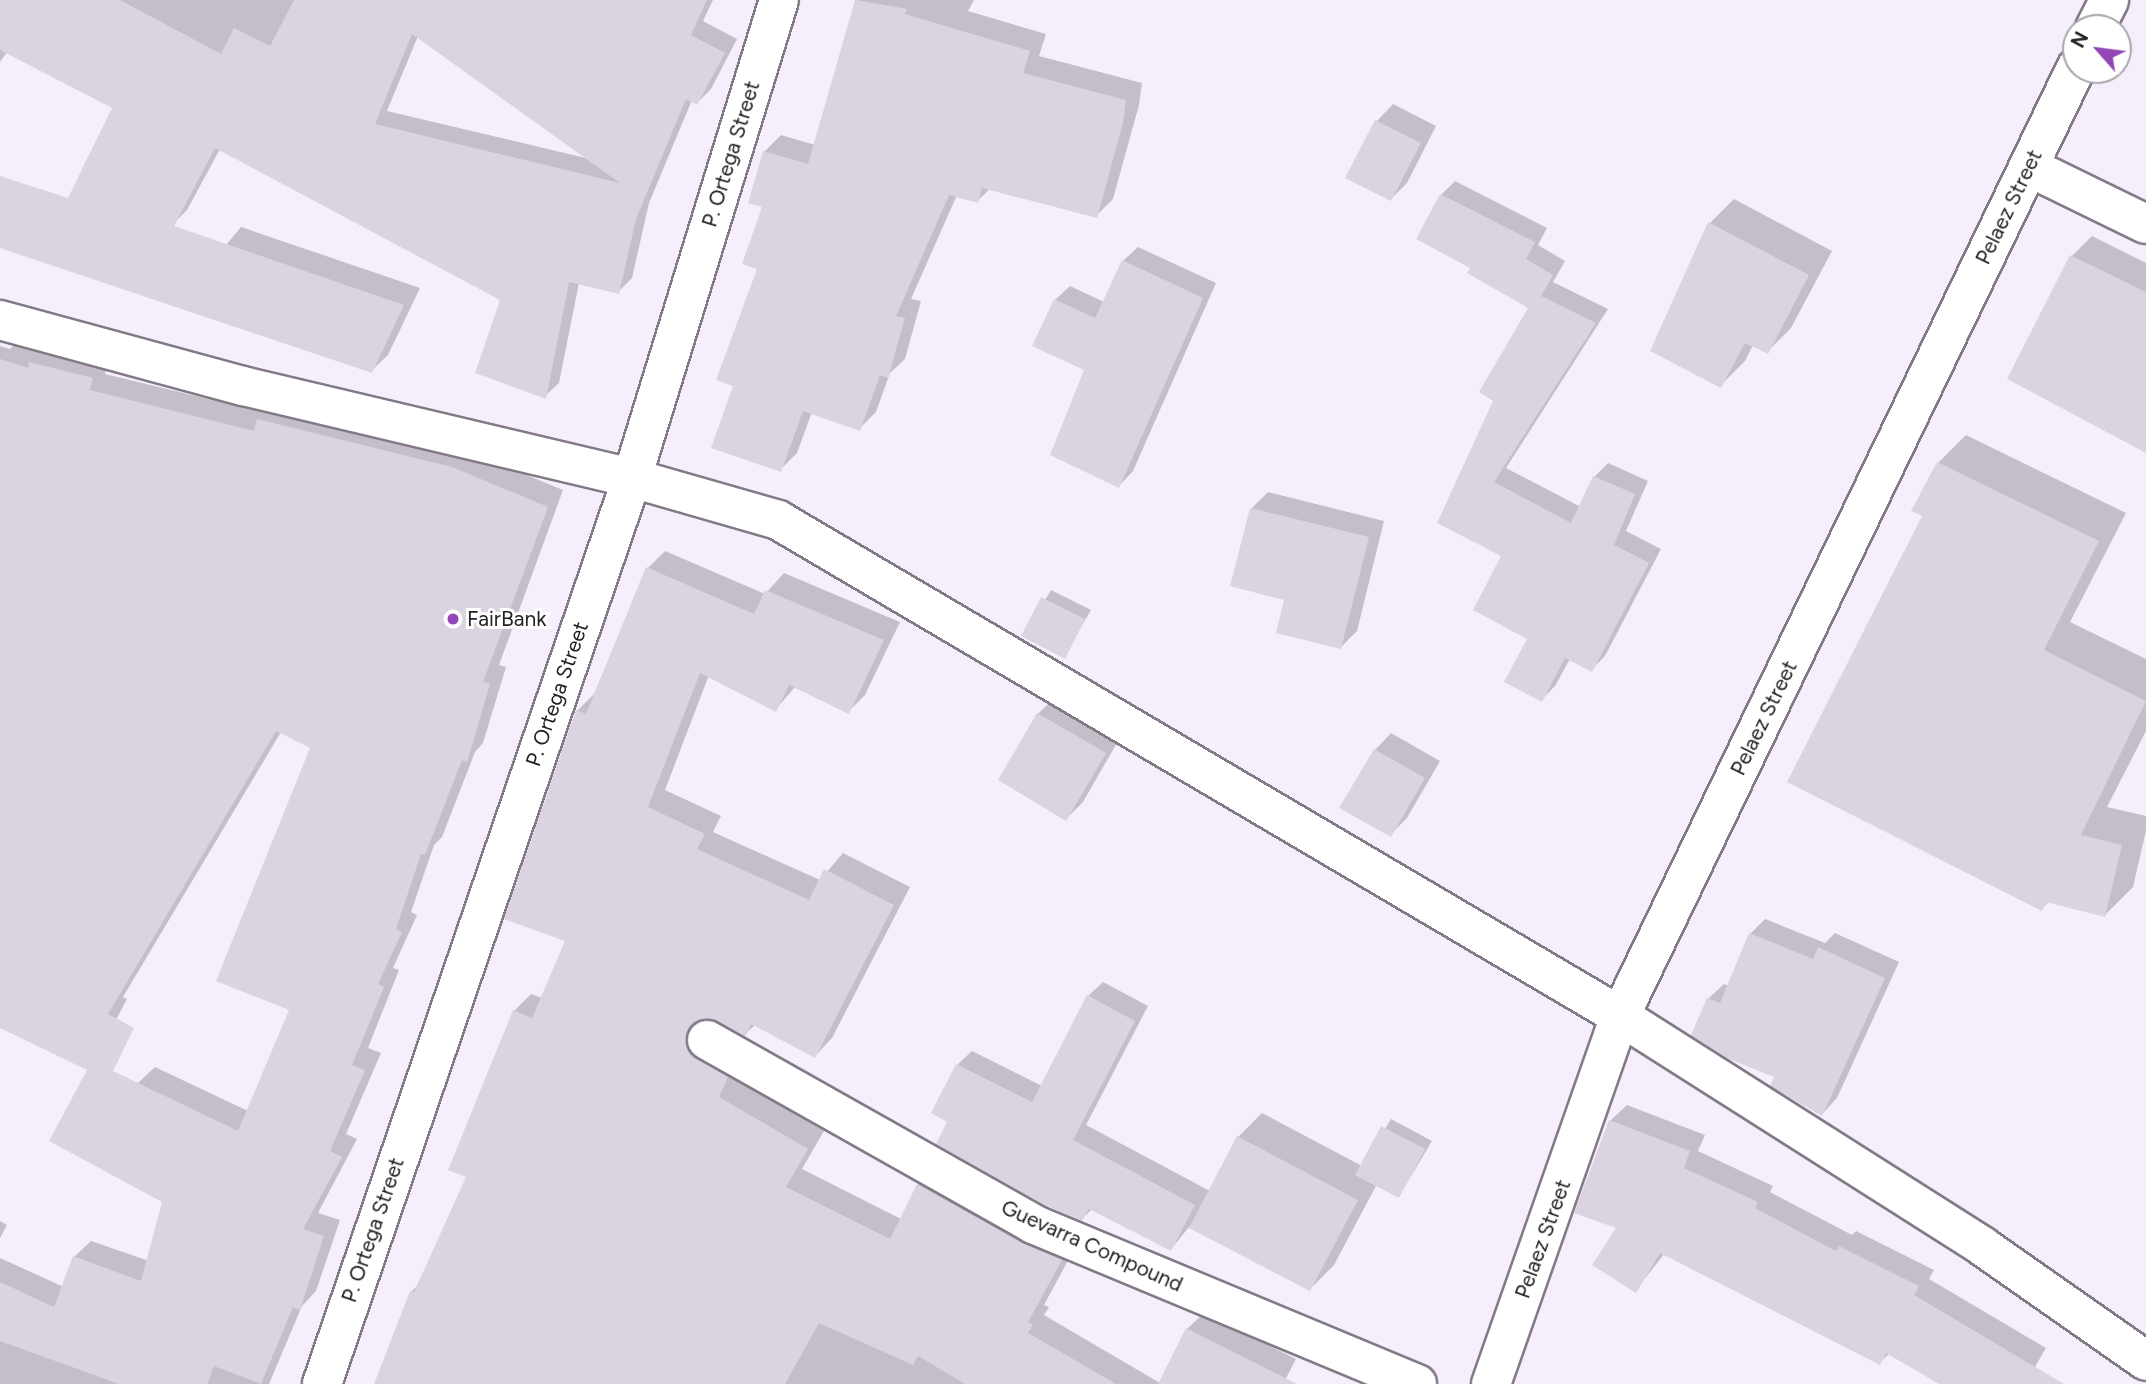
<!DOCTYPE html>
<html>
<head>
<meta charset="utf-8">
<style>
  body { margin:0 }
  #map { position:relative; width:2146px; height:1384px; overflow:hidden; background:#f7eefc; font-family:Figtree,sans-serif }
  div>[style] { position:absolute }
  .shadow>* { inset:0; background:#0003 }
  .building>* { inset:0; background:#dcd3e1 }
  .roads { filter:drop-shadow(2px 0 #827a87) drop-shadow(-2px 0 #827a87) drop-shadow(0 2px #827a87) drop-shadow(0 -2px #827a87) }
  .street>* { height:38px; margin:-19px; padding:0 19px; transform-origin:19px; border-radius:19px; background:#fff }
  .secondary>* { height:38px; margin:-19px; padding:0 19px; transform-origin:19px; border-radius:19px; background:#fff }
  .dots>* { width:19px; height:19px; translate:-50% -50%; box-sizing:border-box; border:4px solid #fff; border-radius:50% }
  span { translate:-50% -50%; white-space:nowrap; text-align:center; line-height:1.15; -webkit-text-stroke:6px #fff; paint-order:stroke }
  .street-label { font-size:21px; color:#242025 }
  .poi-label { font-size:21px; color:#242025 }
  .left { translate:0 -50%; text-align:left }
  .north { position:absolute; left:2062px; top:14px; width:70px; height:70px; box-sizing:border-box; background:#fff; border:2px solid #a7a6a8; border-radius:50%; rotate:298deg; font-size:19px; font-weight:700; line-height:28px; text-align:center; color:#242025 }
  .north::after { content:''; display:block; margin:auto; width:24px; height:32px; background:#9446b7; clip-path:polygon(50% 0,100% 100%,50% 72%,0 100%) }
</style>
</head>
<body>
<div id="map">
  <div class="shadow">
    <i style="clip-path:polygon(evenodd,0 0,713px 0,703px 21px,737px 39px,711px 89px,697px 103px,692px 100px,649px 203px,632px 278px,618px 292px,579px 283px,559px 383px,545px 396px,502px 299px,220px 149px,187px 210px,173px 224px,82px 169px,114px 107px,7px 52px,0 62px,0 0,418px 36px,590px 159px,387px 111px,418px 36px)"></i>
    <i style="clip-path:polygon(858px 0,974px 0,968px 11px,1046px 34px,1039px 56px,1142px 83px,1139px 105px,1113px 199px,1096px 216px,991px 188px,977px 201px,957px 195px,911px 299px,921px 301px,905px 359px,890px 373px,876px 412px,859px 429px,812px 412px,797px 453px,780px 470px,735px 385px,759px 268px,764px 152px,781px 135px,815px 145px)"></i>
    <i style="clip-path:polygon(1393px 104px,1436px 126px,1407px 183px,1391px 199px,1348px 177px,1377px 121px)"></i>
    <i style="clip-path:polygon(0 177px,221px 251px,241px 227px,420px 288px,388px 355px,371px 371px,0 247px)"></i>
    <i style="clip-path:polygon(1455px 181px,1547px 228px,1538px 245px,1565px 261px,1553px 282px,1608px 309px,1506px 468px,1581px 507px,1594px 477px,1608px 463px,1648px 481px,1626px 531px,1661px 549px,1605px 656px,1591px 670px,1570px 659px,1555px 686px,1541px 700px,1530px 638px,1503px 555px,1440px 522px,1495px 400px,1530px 307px,1472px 267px,1441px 195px)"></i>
    <i style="clip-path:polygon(1734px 199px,1832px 251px,1791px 328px,1767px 352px,1753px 345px,1745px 361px,1721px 385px,1710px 223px)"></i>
    <i style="clip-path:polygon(2092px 236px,2146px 263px,2146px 436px,2009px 379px,2072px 256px)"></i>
    <i style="clip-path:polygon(1138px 247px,1216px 283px,1133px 471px,1119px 486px,1086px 369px,1055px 300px,1070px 286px,1104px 302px,1123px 261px)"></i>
    <i style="clip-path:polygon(16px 343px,108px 362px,105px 374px,266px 413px,276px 404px,469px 451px,563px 490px,499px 665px,506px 667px,483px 743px,475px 752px,442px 837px,434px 845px,411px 912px,417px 915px,393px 968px,399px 970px,368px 1048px,381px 1053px,346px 1134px,357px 1139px,318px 1213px,340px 1220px,316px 1291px,302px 1306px,269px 1384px,0 1384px,0 1258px,64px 1287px,74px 1257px,91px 1241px,149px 1261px,165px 1201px,138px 1083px,155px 1067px,248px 1111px,291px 1009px,312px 747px,281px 732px,123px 997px,127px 999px,107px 1037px,0 1017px,0 346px,10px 349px)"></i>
    <i style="clip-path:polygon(1966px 435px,2126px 513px,2070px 622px,2146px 659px,2146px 731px,2107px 807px,2146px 816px,2146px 831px,2133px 887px,2105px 915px,2049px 901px,2042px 909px,1924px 515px,1938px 463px)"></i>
    <i style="clip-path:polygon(1268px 492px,1384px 521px,1357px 631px,1341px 647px,1286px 599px,1252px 508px)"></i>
    <i style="clip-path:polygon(665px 551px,765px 594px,784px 573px,900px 622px,865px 695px,848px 712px,796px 686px,775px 710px,709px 675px,665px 790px,721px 816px,713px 832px,820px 880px,843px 853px,910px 887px,832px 1038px,815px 1056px,755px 1025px,745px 1034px,705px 1018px,705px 1034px,744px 1059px,735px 1079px,824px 1131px,802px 1169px,901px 1219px,918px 1185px,935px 1167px,1078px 1242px,1044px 1305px,1049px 1307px,1044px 1315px,1160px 1383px,1187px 1329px,1204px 1313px,1296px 1359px,1283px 1384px,397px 1384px,411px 1292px,420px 1283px,468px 1176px,514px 1011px,531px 994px,542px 998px,567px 940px,577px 711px,594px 694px,648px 568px)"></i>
    <i style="clip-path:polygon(1051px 590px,1091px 610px,1064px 656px,1023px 636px)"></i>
    <i style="clip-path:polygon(1054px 698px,1121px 736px,1083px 802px,1066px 819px,1038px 714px)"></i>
    <i style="clip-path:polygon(1391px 733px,1440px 761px,1407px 818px,1390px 835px,1375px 750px)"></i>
    <i style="clip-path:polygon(1765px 919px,1825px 943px,1835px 933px,1899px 962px,1837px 1098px,1822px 1114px,1777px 1076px,1708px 999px,1724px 984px,1729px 986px,1750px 934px)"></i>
    <i style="clip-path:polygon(1103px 982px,1148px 1006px,1086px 1125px,1210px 1191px,1238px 1137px,1262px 1113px,1362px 1166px,1391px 1119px,1432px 1141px,1399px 1196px,1377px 1184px,1334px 1265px,1310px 1289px,1190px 1226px,1171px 1249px,1092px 1209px,1082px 1219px,949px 1121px,957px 1065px,972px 1051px,1042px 1086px,1088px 996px)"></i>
    <i style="clip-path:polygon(1627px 1105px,1705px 1135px,1698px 1151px,1773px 1186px,1770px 1192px,1852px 1235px,1856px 1231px,1934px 1270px,1929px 1279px,2046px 1348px,2025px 1384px,1942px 1384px,1890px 1353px,1879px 1363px,1665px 1253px,1635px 1291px,1619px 1228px,1610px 1121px)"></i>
    <i style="clip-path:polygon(0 1221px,7px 1225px,0 1238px)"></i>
  </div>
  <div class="building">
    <i style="clip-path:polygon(evenodd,0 0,120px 0,221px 54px,234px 28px,270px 46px,294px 0,707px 0,691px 35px,725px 53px,697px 105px,686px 99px,636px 219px,619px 294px,569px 282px,546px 399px,475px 373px,500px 300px,215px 148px,174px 226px,404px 305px,372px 373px,0 248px,0 176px,68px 198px,112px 108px,0 50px,0 0,412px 34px,620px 183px,375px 124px,412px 34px)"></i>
    <i style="clip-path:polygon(855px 0,907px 9px,905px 14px,1030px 51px,1023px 73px,1126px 100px,1123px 123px,1097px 218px,982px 188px,978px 203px,949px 195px,896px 316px,905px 318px,888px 378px,880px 375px,860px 431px,803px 411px,781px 472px,711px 448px,733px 386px,716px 380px,757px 269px,742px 264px,762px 207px,748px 203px,763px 151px,808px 164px)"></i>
    <i style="clip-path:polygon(1375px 120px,1421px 143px,1391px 201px,1345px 178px)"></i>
    <i style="clip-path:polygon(1440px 194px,1535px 242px,1526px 259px,1553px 275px,1541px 296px,1596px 323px,1494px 482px,1571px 523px,1593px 476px,1635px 494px,1614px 545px,1649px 563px,1592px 672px,1565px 658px,1542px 702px,1504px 682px,1527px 639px,1473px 610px,1501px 556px,1437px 523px,1493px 401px,1479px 392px,1528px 308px,1467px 273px,1470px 268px,1416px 239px)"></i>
    <i style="clip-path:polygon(1708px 222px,1809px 275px,1768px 354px,1745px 343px,1721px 388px,1650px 351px)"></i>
    <i style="clip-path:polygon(2070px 255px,2146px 292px,2146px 453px,2007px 379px)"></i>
    <i style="clip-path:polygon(1122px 260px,1203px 298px,1119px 488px,1050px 455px,1084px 370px,1032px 346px,1054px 299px,1095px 318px)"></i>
    <i style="clip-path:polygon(evenodd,0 359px,28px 368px,29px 362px,93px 378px,90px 390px,254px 431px,257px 419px,452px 467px,548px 507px,483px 682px,490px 684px,467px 762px,462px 760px,425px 855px,421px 854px,396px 929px,402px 932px,378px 984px,384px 987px,352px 1065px,365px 1070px,330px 1151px,342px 1157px,303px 1229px,324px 1236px,300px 1310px,293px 1307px,261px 1384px,214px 1366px,207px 1384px,119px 1384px,0 1341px,0 1282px,54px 1307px,73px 1256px,141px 1281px,162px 1202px,49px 1141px,87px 1070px,0 1028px,0 359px,276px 731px,310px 748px,216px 981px,289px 1010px,238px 1131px,113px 1071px,134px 1028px,108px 1014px,276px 731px)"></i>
    <i style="clip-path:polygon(1937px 462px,2099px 541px,2044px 650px,2146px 701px,2081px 835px,2122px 845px,2105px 917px,2046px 902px,2042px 911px,1787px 782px,1922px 516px,1911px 511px)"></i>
    <i style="clip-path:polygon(1250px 508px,1369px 537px,1341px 649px,1276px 633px,1284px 600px,1230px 586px)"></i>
    <i style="clip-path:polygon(646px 567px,754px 614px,765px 590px,884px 640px,849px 714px,789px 685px,776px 712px,700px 673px,648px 807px,705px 834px,697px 849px,809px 900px,824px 869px,894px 905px,815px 1058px,751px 1024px,745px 1037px,707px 1018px,688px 1029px,688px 1050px,728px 1077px,719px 1097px,808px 1149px,786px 1187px,890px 1239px,917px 1184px,1022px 1243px,1062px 1260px,1028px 1322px,1033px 1325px,1028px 1333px,1116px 1384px,965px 1384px,918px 1356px,913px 1365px,819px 1323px,785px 1384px,374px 1384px,410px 1291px,414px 1292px,466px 1177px,448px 1170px,513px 1010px,532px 1018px,565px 941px,504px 919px,576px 710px,586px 714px)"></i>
    <i style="clip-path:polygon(1041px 597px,1085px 619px,1065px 659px,1021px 636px)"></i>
    <i style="clip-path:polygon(1037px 713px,1106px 753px,1066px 821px,998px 780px)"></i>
    <i style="clip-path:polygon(1374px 749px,1425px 778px,1391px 837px,1339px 808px)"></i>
    <i style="clip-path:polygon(1749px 933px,1813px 959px,1818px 947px,1885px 978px,1822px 1116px,1770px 1086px,1774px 1077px,1727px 1058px,1691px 1035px,1707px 998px,1720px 1003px)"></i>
    <i style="clip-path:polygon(1087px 995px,1135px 1021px,1073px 1140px,1195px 1205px,1171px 1251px,1089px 1209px,1082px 1221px,1043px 1204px,936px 1144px,947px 1122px,931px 1113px,956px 1064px,1032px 1102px)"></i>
    <i style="clip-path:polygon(1609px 1120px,1690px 1151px,1684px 1168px,1758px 1202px,1755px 1208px,1836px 1251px,1839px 1246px,1919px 1286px,1914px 1295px,2064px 1384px,1939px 1384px,1886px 1353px,1880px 1365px,1660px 1253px,1636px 1293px,1592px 1265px,1616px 1228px,1574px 1213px)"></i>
    <i style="clip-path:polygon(1381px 1126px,1425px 1149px,1399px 1198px,1355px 1175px)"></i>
    <i style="clip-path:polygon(1237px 1136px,1358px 1200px,1310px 1291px,1189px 1228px)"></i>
    <i style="clip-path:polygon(1186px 1328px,1297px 1384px,1158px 1384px)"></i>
  </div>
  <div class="roads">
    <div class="street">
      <i style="left:2029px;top:167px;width:130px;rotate:26deg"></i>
      <i style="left:0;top:320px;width:252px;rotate:15.2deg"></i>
      <i style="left:243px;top:386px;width:400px;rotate:13.3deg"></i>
      <i style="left:707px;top:1040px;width:374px;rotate:29.4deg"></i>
      <i style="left:1033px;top:1224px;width:416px;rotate:22.6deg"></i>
    </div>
    <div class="secondary">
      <i style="left:2095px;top:28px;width:31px;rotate:-63deg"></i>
      <i style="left:632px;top:478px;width:152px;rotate:16deg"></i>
      <i style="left:778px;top:520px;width:977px;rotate:30.5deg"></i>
      <i style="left:1620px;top:1016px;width:429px;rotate:32.4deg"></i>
      <i style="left:1982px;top:1246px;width:200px;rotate:35deg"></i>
      <i style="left:322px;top:1384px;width:958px;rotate:-71.11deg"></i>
      <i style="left:632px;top:478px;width:500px;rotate:-72.91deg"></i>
      <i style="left:1491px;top:1384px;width:390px;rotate:-70.7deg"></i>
      <i style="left:1620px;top:1016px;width:1052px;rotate:-64.31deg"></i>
    </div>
  </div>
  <div class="dots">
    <i style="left:453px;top:619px;background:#9446b7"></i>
  </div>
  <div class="street-label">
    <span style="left:731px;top:154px;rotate:-73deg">P. Ortega Street</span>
    <span style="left:2009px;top:207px;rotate:-64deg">Pelaez Street</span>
    <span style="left:557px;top:694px;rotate:-71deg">P. Ortega Street</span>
    <span style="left:1764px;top:718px;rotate:-64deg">Pelaez Street</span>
    <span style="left:373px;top:1230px;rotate:-71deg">P. Ortega Street</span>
    <span style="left:1543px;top:1239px;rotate:-70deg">Pelaez Street</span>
    <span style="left:1092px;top:1246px;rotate:24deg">Guevarra Compound</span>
  </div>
  <div class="poi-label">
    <span class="left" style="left:467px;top:619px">FairBank</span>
  </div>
  <div class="north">N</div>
</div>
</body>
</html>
